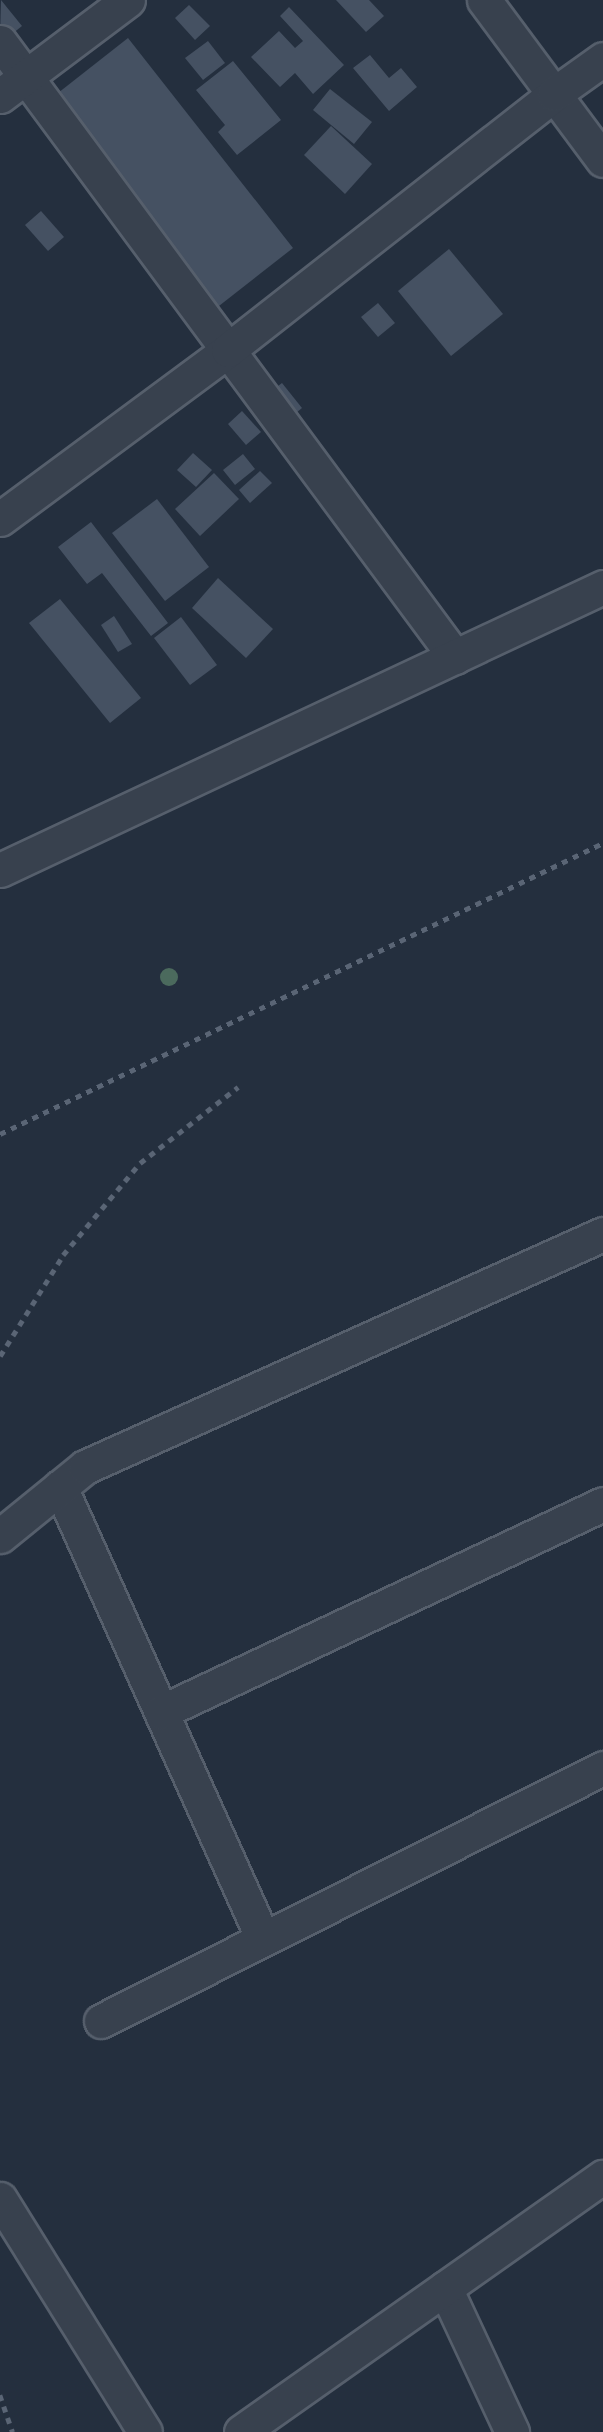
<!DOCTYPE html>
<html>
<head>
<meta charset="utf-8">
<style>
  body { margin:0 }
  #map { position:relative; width:603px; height:2432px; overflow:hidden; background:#242f3e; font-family:"Exo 2",sans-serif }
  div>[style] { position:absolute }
  .building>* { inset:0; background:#455162 }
  .roads { filter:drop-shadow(2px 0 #565f6c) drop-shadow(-2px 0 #565f6c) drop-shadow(0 2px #565f6c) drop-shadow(0 -2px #565f6c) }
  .minor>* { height:33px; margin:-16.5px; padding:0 16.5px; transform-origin:16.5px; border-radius:16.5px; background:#38414e }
  .tertiary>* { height:33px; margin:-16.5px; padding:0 16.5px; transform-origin:16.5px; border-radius:16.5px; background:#38414e }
  .rail>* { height:4.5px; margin-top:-2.25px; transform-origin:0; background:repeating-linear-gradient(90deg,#5a6575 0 6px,transparent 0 12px) }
  .trees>* { width:18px; height:18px; margin:-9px; border-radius:50%; background:#4b6a5d }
  span { translate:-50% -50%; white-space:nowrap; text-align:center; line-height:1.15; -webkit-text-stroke:6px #1d2633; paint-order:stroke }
</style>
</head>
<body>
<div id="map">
  <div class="building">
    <i style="clip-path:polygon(1px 0,22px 26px,2px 42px,0 39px)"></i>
    <i style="clip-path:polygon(336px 0,369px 0,384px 16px,366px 32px)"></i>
    <i style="clip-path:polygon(189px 5px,210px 26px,195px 40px,175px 18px)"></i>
    <i style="clip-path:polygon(289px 7px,344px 65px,313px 94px,295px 73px,280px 87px,251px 57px,279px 31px,295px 48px,303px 41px,280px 16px)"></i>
    <i style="clip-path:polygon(128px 38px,293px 248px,210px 313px,44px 104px)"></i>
    <i style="clip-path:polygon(208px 41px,225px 63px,203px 80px,185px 58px)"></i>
    <i style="clip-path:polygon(370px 55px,389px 78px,401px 68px,417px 87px,389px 111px,353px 68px)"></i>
    <i style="clip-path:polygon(233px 61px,281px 120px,237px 155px,218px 132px,225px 125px,196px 90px)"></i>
    <i style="clip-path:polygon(330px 89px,372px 122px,354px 144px,313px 110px)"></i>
    <i style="clip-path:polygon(331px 126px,372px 164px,345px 194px,304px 155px)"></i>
    <i style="clip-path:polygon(41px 211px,64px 237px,48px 251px,25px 225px)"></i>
    <i style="clip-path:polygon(449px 249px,503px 314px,451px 356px,398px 291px)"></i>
    <i style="clip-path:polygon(378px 303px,395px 323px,378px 337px,361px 317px)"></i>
    <i style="clip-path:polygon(282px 383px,302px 408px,290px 418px,270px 392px)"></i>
    <i style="clip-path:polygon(242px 411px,261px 432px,246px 445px,228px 424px)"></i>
    <i style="clip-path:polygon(193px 453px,212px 470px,196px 487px,177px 470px)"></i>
    <i style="clip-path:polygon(243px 454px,255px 469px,235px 485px,223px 470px)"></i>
    <i style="clip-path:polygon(260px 471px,272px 483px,250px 503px,239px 490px)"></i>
    <i style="clip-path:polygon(214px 473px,239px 499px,200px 536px,175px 509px)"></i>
    <i style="clip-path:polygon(157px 499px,209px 567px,165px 601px,112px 533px)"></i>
    <i style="clip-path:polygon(91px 522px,168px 623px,151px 636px,102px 573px,87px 584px,58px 547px)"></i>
    <i style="clip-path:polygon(218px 578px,273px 629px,246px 658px,192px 608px)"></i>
    <i style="clip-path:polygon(60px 599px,141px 698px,110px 723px,29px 623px)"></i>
    <i style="clip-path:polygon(114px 616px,132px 644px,118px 652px,101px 625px)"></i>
    <i style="clip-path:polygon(181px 617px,217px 665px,190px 685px,154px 638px)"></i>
  </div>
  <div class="roads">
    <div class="minor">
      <i style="left:484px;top:0;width:199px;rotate:53.4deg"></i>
      <i style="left:0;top:42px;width:765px;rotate:53.5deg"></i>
      <i style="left:0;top:96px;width:160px;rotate:-36.9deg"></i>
      <i style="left:0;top:519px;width:284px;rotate:-36.5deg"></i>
      <i style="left:228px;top:350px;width:415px;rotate:-38.1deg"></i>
      <i style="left:554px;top:94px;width:60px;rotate:-35.5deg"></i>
      <i style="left:60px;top:1487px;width:495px;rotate:65.8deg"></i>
      <i style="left:0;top:1536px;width:109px;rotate:-39.1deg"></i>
      <i style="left:85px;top:1467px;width:568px;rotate:-24.22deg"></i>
      <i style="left:161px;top:1712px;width:488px;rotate:-25.2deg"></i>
      <i style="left:101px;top:2021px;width:562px;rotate:-26.75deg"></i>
      <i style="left:0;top:2199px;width:274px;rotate:58.1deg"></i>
      <i style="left:445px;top:2288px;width:159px;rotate:65deg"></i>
      <i style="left:241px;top:2432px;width:443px;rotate:-35.2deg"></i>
    </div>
    <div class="tertiary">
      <i style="left:0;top:870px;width:666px;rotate:-25.14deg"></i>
    </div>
  </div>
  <div class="rail">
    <i style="left:0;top:1134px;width:670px;rotate:-25.76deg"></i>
    <i style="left:0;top:1356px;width:119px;rotate:-58deg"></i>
    <i style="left:63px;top:1255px;width:120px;rotate:-50.1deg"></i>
    <i style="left:140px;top:1163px;width:124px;rotate:-37.8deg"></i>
    <i style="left:0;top:2395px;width:39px;rotate:71deg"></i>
  </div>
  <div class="trees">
    <i style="left:169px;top:977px"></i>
  </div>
</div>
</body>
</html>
